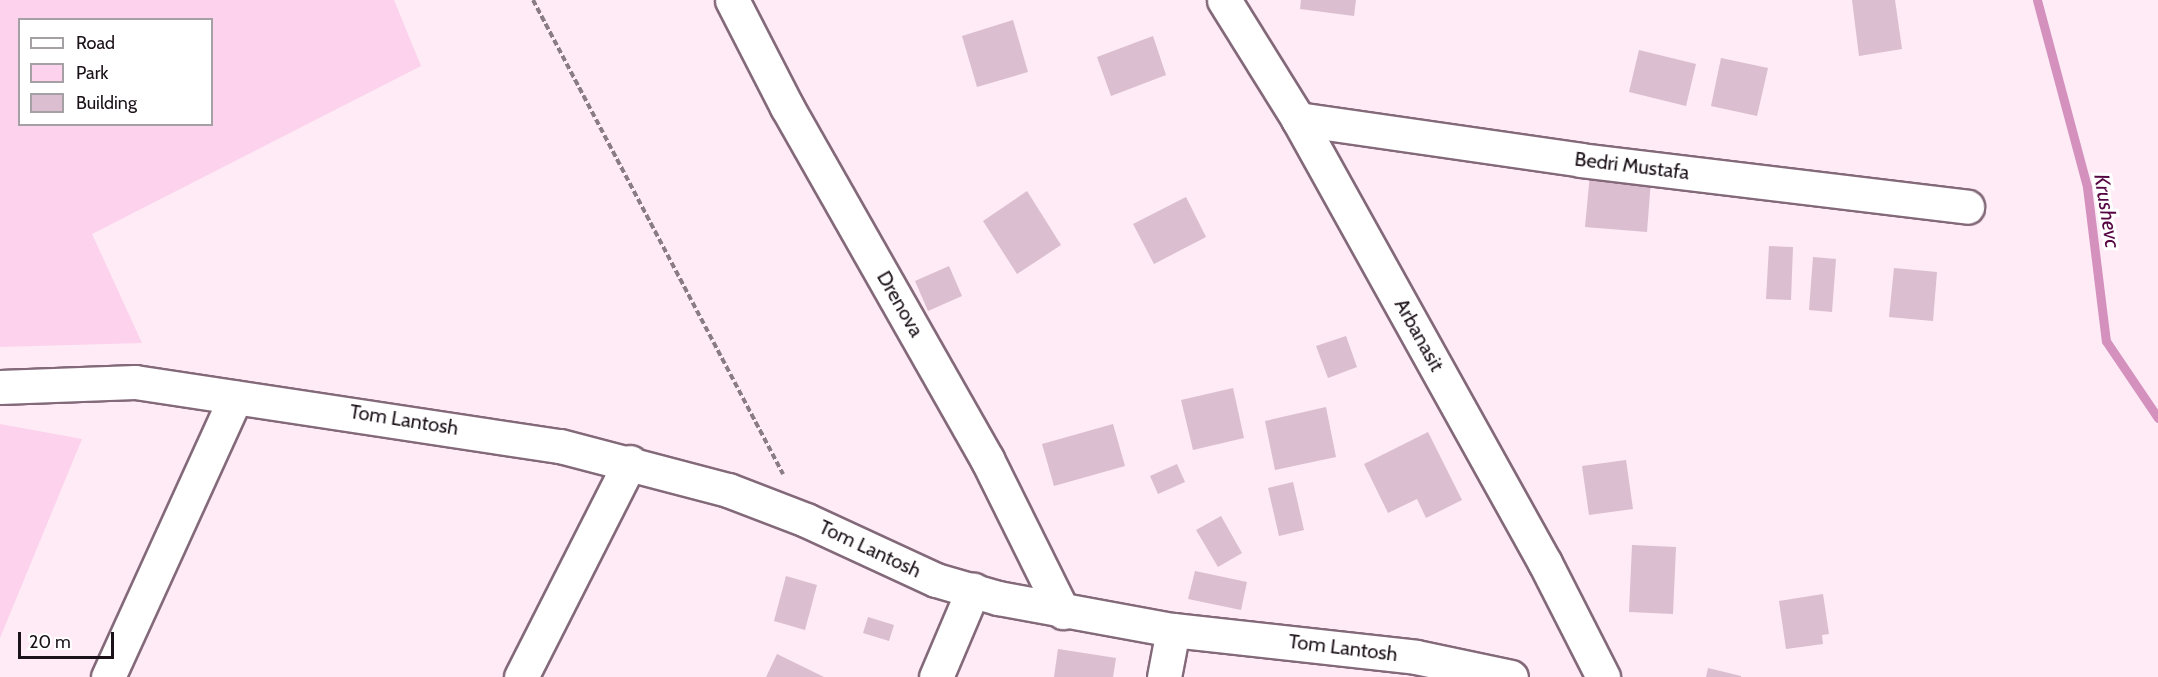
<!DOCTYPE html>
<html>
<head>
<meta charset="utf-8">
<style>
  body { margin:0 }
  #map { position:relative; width:2158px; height:677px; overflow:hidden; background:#feebf6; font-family:Cabin,sans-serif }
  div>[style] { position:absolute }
  .green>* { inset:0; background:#fcd2ec }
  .stream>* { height:9px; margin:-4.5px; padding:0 4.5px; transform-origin:4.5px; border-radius:4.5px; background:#d491bd }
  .building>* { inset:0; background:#dbbed0 }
  .path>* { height:4px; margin-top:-2px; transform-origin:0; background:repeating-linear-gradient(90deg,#8a7c85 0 6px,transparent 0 9px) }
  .roads { filter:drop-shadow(2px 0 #836979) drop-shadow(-2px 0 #836979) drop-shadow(0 2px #836979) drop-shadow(0 -2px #836979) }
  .minor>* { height:33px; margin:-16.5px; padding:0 16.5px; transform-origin:16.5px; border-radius:16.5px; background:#fff }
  span { translate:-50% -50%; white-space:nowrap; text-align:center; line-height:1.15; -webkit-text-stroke:6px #fff; paint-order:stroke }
  .street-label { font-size:20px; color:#1b1118 }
  .water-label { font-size:21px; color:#560543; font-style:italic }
  .legend { position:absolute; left:18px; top:18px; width:195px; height:108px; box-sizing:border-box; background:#fff; border:2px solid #a4a0a3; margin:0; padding:8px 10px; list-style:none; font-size:18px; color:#1b1118 }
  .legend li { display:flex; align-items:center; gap:12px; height:30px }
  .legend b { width:30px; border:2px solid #a4a0a3 }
  .scale { position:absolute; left:18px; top:632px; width:96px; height:27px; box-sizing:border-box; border:3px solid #1b1118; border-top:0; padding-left:8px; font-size:18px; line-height:21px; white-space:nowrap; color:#1b1118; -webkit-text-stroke:4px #fff; paint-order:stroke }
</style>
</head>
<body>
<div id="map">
  <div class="green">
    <i style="clip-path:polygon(evenodd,0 0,394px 0,421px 66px,92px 234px,142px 343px,0 347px,0 0,20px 20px,212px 20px,212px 124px,20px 124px,20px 20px)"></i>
    <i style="clip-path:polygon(0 424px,82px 439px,0 638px)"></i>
  </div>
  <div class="stream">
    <i style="left:2037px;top:0;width:194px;rotate:75deg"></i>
    <i style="left:2087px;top:187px;width:155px;rotate:83deg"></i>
    <i style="left:2106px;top:341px;width:93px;rotate:56deg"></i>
  </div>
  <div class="building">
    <i style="clip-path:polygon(1301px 0,1356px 0,1354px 16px,1300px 9px)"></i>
    <i style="clip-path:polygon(1852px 0,1895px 0,1902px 49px,1859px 56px)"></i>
    <i style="clip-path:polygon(1013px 20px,1028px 72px,977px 87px,962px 36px)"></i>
    <i style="clip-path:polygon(1153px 36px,1166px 75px,1111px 96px,1097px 57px)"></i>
    <i style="clip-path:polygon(1639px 50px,1696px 64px,1686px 106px,1629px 92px)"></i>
    <i style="clip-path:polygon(1721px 58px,1768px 68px,1757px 116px,1711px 106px)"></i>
    <i style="clip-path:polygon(1590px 174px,1651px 180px,1647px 232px,1585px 227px)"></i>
    <i style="clip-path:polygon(1027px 191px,1061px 245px,1017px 274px,983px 221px)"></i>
    <i style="clip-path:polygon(1186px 197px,1206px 237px,1154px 264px,1133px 224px)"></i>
    <i style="clip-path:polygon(1769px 246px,1793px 247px,1791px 300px,1766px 299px)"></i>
    <i style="clip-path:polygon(1813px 257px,1836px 259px,1832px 312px,1809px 310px)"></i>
    <i style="clip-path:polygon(949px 266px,962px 296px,928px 311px,915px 281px)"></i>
    <i style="clip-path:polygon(1894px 268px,1937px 272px,1933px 321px,1889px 317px)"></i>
    <i style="clip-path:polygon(1346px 336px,1357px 367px,1328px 378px,1316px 346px)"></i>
    <i style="clip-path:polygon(1233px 388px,1244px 438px,1193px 450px,1181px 400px)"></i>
    <i style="clip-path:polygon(1326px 407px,1336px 457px,1275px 470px,1265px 421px)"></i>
    <i style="clip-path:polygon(1113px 424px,1125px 466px,1054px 486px,1042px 444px)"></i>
    <i style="clip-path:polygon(1428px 432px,1462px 500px,1426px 518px,1417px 499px,1388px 513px,1364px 464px)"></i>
    <i style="clip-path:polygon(1626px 460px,1633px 509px,1589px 515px,1582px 466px)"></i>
    <i style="clip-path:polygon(1177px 464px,1185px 482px,1158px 494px,1150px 476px)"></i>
    <i style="clip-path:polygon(1293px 482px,1304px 530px,1279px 536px,1268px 488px)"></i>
    <i style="clip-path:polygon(1221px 516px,1242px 553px,1218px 567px,1196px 530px)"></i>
    <i style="clip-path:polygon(1632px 545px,1676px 547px,1673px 614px,1629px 612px)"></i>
    <i style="clip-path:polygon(1195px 571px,1247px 582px,1241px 610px,1188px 599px)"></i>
    <i style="clip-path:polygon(786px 576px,817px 585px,805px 630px,774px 621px)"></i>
    <i style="clip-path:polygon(1823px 594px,1829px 634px,1822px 635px,1823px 644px,1786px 649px,1779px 601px)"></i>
    <i style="clip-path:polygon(868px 617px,894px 625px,889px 641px,863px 633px)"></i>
    <i style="clip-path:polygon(1058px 649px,1116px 658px,1113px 677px,1054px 677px)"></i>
    <i style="clip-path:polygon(777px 654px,824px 677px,766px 677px)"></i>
    <i style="clip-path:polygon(1708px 668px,1741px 676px,1741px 677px,1706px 677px)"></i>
  </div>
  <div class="path">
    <i style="left:533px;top:0;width:536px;rotate:62.19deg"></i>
  </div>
  <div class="roads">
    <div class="minor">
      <i style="left:732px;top:0;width:120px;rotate:62.8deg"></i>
      <i style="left:787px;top:107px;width:405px;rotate:60.4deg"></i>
      <i style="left:987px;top:459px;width:171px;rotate:63.6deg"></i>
      <i style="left:1224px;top:0;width:140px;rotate:58.1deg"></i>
      <i style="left:1298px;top:119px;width:508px;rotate:60.91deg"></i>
      <i style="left:1545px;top:563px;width:128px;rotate:63deg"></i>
      <i style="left:1298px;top:119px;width:286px;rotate:8.2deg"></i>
      <i style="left:1581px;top:160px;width:389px;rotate:6.9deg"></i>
      <i style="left:0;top:387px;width:135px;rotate:-2.1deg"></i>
      <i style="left:135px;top:382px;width:430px;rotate:8.6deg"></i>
      <i style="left:560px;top:446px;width:174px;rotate:14.7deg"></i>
      <i style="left:728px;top:490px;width:84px;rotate:21deg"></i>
      <i style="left:806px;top:520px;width:143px;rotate:24.8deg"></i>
      <i style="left:936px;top:580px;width:65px;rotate:16.2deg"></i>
      <i style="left:998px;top:598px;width:178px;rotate:10.4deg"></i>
      <i style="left:1173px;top:630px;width:244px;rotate:6.3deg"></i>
      <i style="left:1416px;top:657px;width:97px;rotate:11.9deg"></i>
      <i style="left:108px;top:677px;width:307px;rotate:-65.5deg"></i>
      <i style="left:521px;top:677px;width:241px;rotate:-63.1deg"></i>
      <i style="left:936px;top:677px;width:95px;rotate:-67deg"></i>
      <i style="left:1164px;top:677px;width:48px;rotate:-79.2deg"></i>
    </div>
  </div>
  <div class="street-label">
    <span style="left:1632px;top:166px;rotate:7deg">Bedri Mustafa</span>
    <span style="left:900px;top:304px;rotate:60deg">Drenova</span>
    <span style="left:1419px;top:335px;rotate:61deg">Arbanasit</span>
    <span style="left:404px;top:420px;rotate:9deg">Tom Lantosh</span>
    <span style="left:870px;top:549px;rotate:25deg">Tom Lantosh</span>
    <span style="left:1343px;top:648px;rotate:7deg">Tom Lantosh</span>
  </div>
  <div class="water-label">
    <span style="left:2107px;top:211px;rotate:81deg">Krushevc</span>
  </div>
  <ul class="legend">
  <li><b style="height:8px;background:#fff"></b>Road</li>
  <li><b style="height:16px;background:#fcd2ec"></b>Park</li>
  <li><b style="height:16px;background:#dbbed0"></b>Building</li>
  </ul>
  <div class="scale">20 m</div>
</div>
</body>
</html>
